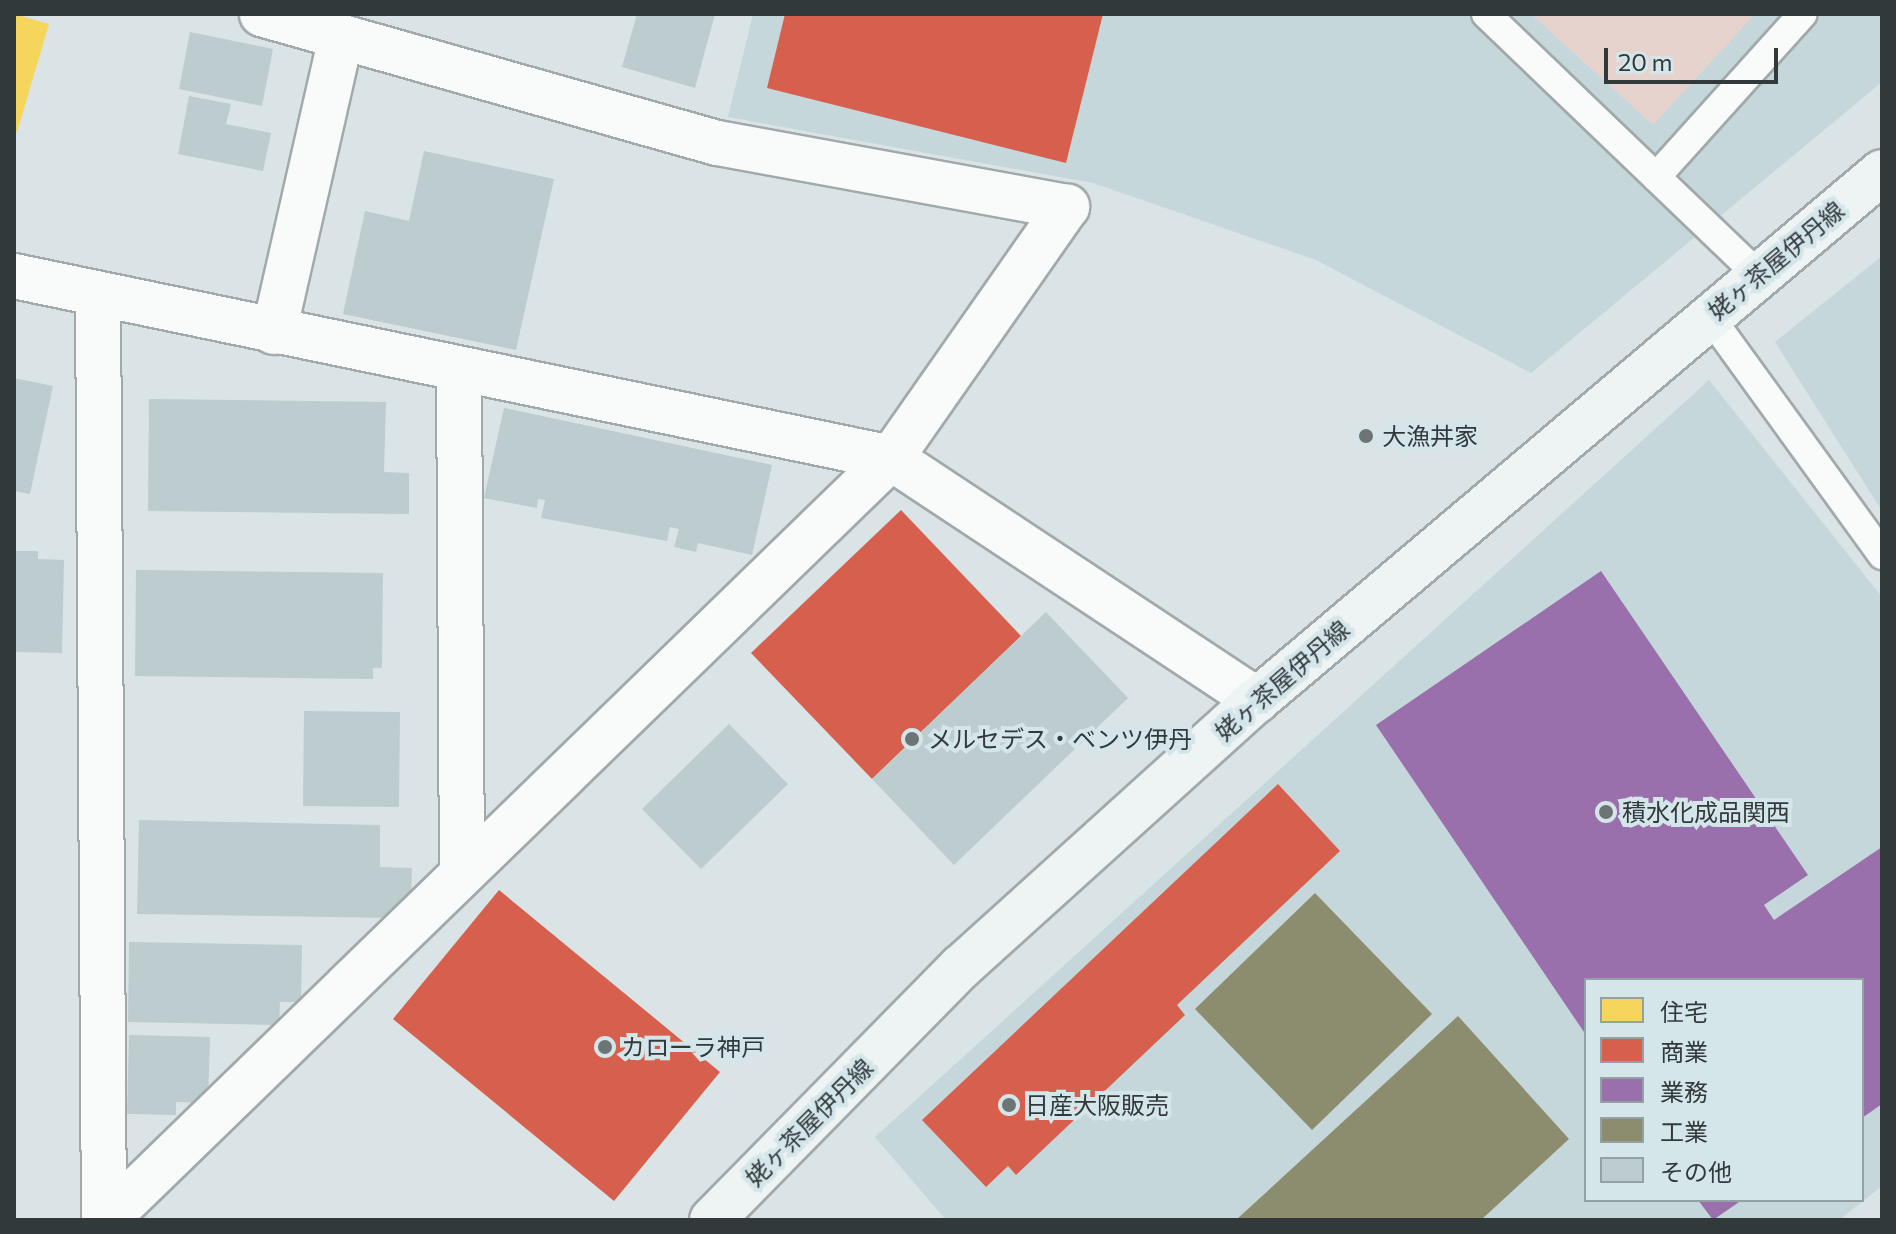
<!DOCTYPE html>
<html>
<head>
<meta charset="utf-8">
<style>
  body { margin:0 }
  #map { position:relative; width:1896px; height:1234px; overflow:hidden; background:#dae3e5; font-family:Commissioner,"Noto Sans JP",sans-serif }
  div>[style] { position:absolute }
  .built>* { inset:0; background:#c5d7db }
  .green>* { inset:0; background:#e7d3cd }
  .homes>* { inset:0; background:#f6d55c }
  .shops>* { inset:0; background:#d6604d }
  .offices>* { inset:0; background:#9970ab }
  .industry>* { inset:0; background:#8c8c6e }
  .building>* { inset:0; background:#bdcccf }
  .roads { filter:drop-shadow(2px 0 #a1a9aa) drop-shadow(-2px 0 #a1a9aa) drop-shadow(0 2px #a1a9aa) drop-shadow(0 -2px #a1a9aa) }
  .service>* { height:28px; margin:-14px; padding:0 14px; transform-origin:14px; border-radius:14px; background:#f9fbfb }
  .minor>* { height:44px; margin:-22px; padding:0 22px; transform-origin:22px; border-radius:22px; background:#f9fbfb }
  .secondary>* { height:44px; margin:-22px; padding:0 22px; transform-origin:22px; border-radius:22px; background:#eef3f3 }
  .dots>* { width:22px; height:22px; translate:-50% -50%; box-sizing:border-box; border:4px solid #d5e6ea; border-radius:50% }
  span { translate:-50% -50%; white-space:nowrap; text-align:center; line-height:1.15; -webkit-text-stroke:8px #d5e6ea; paint-order:stroke }
  .street-label { font-size:24px; color:#32393b }
  .poi-label { font-size:24px; color:#32393b }
  .left { translate:0 -50%; text-align:left }
  .frame { position:absolute; inset:0; border:16px solid #32393b; pointer-events:none }
  .legend { position:absolute; left:1584px; top:978px; width:280px; height:224px; box-sizing:border-box; background:#d5e6ea; border:2px solid #94a1a4; margin:0; padding:10px 14px; list-style:none; font-size:24px; color:#32393b }
  .legend li { display:flex; align-items:center; gap:16px; height:40px }
  .legend b { width:40px; border:2px solid #94a1a4 }
  .scale { position:absolute; left:1604px; top:48px; width:174px; height:36px; box-sizing:border-box; border:4px solid #32393b; border-top:0; padding-left:10px; font-size:24px; line-height:28px; white-space:nowrap; color:#32393b; -webkit-text-stroke:6px #d5e6ea; paint-order:stroke }
</style>
</head>
<body>
<div id="map">
  <div class="built">
    <i style="clip-path:polygon(753px 14px,1882px 14px,1882px 82px,1531px 373px,1316px 260px,1093px 183px,728px 117px)"></i>
    <i style="clip-path:polygon(1882px 256px,1882px 511px,1775px 342px)"></i>
    <i style="clip-path:polygon(evenodd,1709px 380px,1882px 597px,1882px 1186px,1839px 1220px,946px 1220px,875px 1137px,1709px 380px,1586px 980px,1862px 980px,1862px 1200px,1586px 1200px,1586px 980px)"></i>
  </div>
  <div class="green">
    <i style="clip-path:polygon(1531px 14px,1755px 14px,1653px 125px)"></i>
  </div>
  <div class="homes">
    <i style="clip-path:polygon(14px 14px,49px 24px,17px 132px,14px 131px)"></i>
  </div>
  <div class="shops">
    <i style="clip-path:polygon(785px 14px,1103px 14px,1066px 163px,767px 88px)"></i>
    <i style="clip-path:polygon(901px 510px,1021px 636px,872px 779px,751px 653px)"></i>
    <i style="clip-path:polygon(1278px 784px,1340px 851px,1177px 1005px,1185px 1015px,1016px 1175px,1008px 1166px,986px 1187px,922px 1120px)"></i>
    <i style="clip-path:polygon(499px 890px,720px 1072px,614px 1201px,393px 1019px)"></i>
  </div>
  <div class="offices">
    <i style="clip-path:polygon(1601px 571px,1808px 875px,1764px 905px,1774px 920px,1882px 847px,1882px 1104px,1862px 1118px,1862px 980px,1586px 980px,1586px 1035px,1376px 725px)"></i>
    <i style="clip-path:polygon(1698px 1200px,1742px 1200px,1713px 1220px)"></i>
  </div>
  <div class="industry">
    <i style="clip-path:polygon(1315px 893px,1432px 1014px,1312px 1130px,1195px 1009px)"></i>
    <i style="clip-path:polygon(1458px 1016px,1569px 1139px,1481px 1220px,1236px 1220px)"></i>
  </div>
  <div class="building">
    <i style="clip-path:polygon(637px 14px,715px 14px,695px 88px,622px 67px)"></i>
    <i style="clip-path:polygon(190px 32px,273px 49px,262px 106px,179px 89px)"></i>
    <i style="clip-path:polygon(189px 96px,231px 104px,226px 124px,271px 133px,263px 171px,178px 154px)"></i>
    <i style="clip-path:polygon(424px 151px,554px 179px,516px 350px,343px 314px,365px 211px,409px 221px)"></i>
    <i style="clip-path:polygon(14px 378px,53px 386px,30px 494px,14px 491px)"></i>
    <i style="clip-path:polygon(149px 399px,386px 402px,384px 472px,409px 473px,409px 514px,148px 511px)"></i>
    <i style="clip-path:polygon(504px 408px,772px 465px,752px 555px,698px 543px,696px 552px,674px 547px,679px 529px,670px 527px,667px 541px,541px 518px,545px 500px,538px 499px,537px 508px,484px 498px)"></i>
    <i style="clip-path:polygon(14px 551px,38px 551px,38px 559px,64px 560px,62px 653px,14px 652px)"></i>
    <i style="clip-path:polygon(136px 570px,383px 573px,382px 668px,373px 668px,373px 679px,135px 676px)"></i>
    <i style="clip-path:polygon(1046px 612px,1128px 698px,954px 865px,872px 779px)"></i>
    <i style="clip-path:polygon(304px 711px,400px 712px,399px 807px,303px 806px)"></i>
    <i style="clip-path:polygon(729px 724px,788px 784px,701px 869px,642px 809px)"></i>
    <i style="clip-path:polygon(139px 820px,380px 825px,380px 867px,412px 868px,411px 894px,392px 918px,137px 914px)"></i>
    <i style="clip-path:polygon(129px 942px,302px 945px,301px 1002px,280px 1002px,279px 1025px,128px 1022px)"></i>
    <i style="clip-path:polygon(129px 1035px,210px 1037px,208px 1103px,176px 1102px,176px 1115px,127px 1114px)"></i>
  </div>
  <div class="roads">
    <div class="service">
      <i style="left:1486px;top:14px;width:377px;rotate:43.8deg"></i>
      <i style="left:1656px;top:177px;width:219px;rotate:-48deg"></i>
      <i style="left:1710px;top:317px;width:294px;rotate:54.1deg"></i>
    </div>
    <div class="minor">
      <i style="left:14px;top:276px;width:896px;rotate:11.72deg"></i>
      <i style="left:891px;top:458px;width:439px;rotate:33.5deg"></i>
      <i style="left:98px;top:297px;width:923px;rotate:89.63deg"></i>
      <i style="left:274px;top:332px;width:303px;rotate:-77.2deg"></i>
      <i style="left:459px;top:370px;width:504px;rotate:89.66deg"></i>
      <i style="left:106px;top:1220px;width:1094px;rotate:-44.15deg"></i>
      <i style="left:891px;top:458px;width:307px;rotate:-55deg"></i>
      <i style="left:1067px;top:207px;width:356px;rotate:-169.6deg"></i>
      <i style="left:717px;top:143px;width:473px;rotate:-164.2deg"></i>
    </div>
    <div class="secondary">
      <i style="left:712px;top:1220px;width:355px;rotate:-45.5deg"></i>
      <i style="left:961px;top:967px;width:399px;rotate:-42.1deg"></i>
      <i style="left:1257px;top:700px;width:818px;rotate:-40.19deg"></i>
    </div>
  </div>
  <div class="dots">
    <i style="left:1366px;top:436px;background:#6d7476"></i>
    <i style="left:912px;top:739px;background:#6d7476"></i>
    <i style="left:1606px;top:812px;background:#6d7476"></i>
    <i style="left:605px;top:1047px;background:#6d7476"></i>
    <i style="left:1009px;top:1105px;background:#6d7476"></i>
  </div>
  <div class="street-label">
    <span style="left:1776px;top:260px;rotate:-40deg">姥ヶ茶屋伊丹線</span>
    <span style="left:1282px;top:680px;rotate:-41deg">姥ヶ茶屋伊丹線</span>
    <span style="left:809px;top:1122px;rotate:-45deg">姥ヶ茶屋伊丹線</span>
  </div>
  <div class="poi-label">
    <span class="left" style="left:1382px;top:436px">大漁丼家</span>
    <span class="left" style="left:928px;top:739px">メルセデス・ベンツ伊丹</span>
    <span class="left" style="left:1622px;top:812px">積水化成品関西</span>
    <span class="left" style="left:621px;top:1047px">カローラ神戸</span>
    <span class="left" style="left:1025px;top:1105px">日産大阪販売</span>
  </div>
  <div class="frame"></div>
  <ul class="legend">
  <li><b style="height:22px;background:#f6d55c"></b>住宅</li>
  <li><b style="height:22px;background:#d6604d"></b>商業</li>
  <li><b style="height:22px;background:#9970ab"></b>業務</li>
  <li><b style="height:22px;background:#8c8c6e"></b>工業</li>
  <li><b style="height:22px;background:#bdcccf"></b>その他</li>
  </ul>
  <div class="scale">20 m</div>
</div>
</body>
</html>
